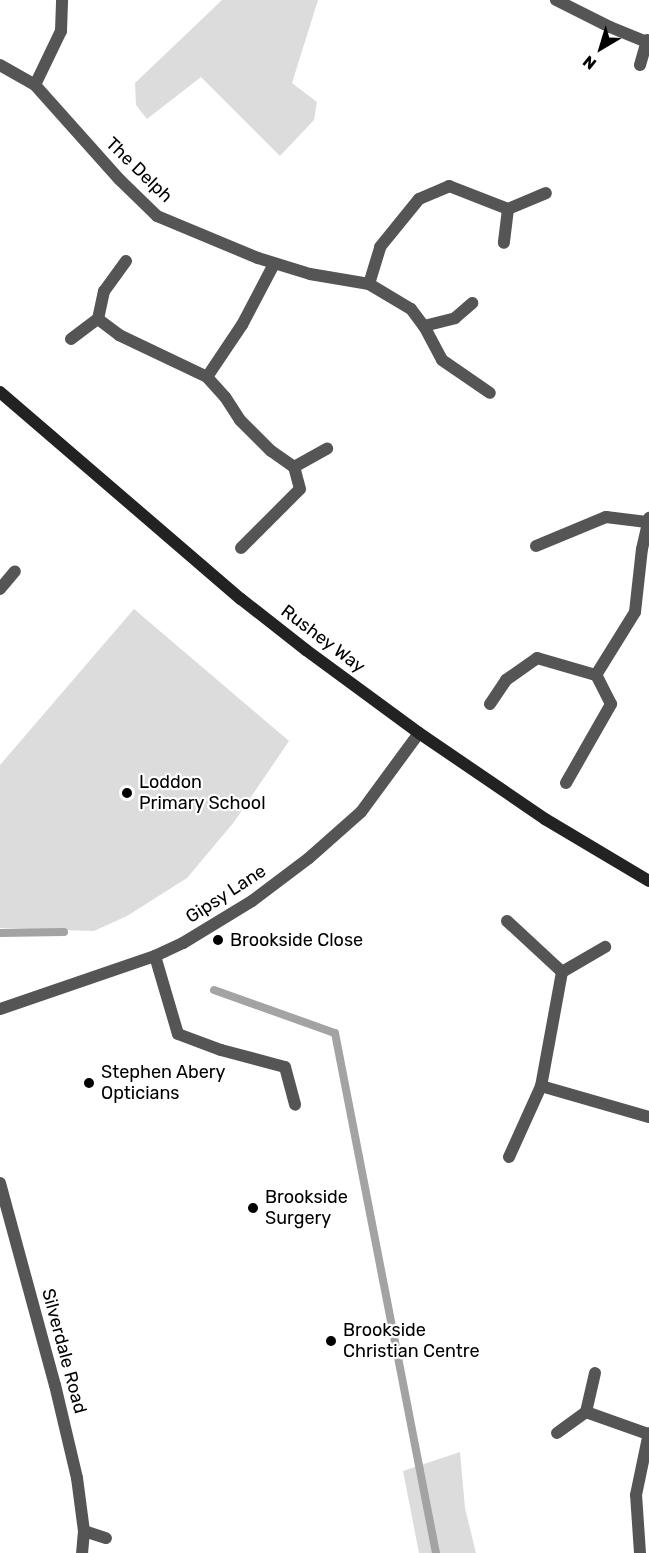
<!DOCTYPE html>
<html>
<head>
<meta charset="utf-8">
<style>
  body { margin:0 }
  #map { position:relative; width:649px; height:1553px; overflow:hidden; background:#fff; font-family:Rubik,sans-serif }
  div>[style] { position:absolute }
  .green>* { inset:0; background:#dcdcdc }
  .stream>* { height:8px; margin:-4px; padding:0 4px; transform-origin:4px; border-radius:4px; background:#a3a3a3 }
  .street>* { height:12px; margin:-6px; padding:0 6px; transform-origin:6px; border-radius:6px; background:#555 }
  .secondary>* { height:12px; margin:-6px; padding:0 6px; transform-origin:6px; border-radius:6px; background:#222 }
  .dots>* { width:16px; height:16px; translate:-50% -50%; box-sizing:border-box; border:3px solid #fff; border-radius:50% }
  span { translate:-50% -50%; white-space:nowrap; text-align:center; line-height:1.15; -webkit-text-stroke:4.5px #fff; paint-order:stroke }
  .street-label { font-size:18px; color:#000 }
  .poi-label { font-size:18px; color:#000 }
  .left { translate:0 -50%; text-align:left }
  .north { position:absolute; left:571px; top:18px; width:60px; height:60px; -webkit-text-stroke:4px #fff; paint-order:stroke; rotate:218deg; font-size:16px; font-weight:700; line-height:24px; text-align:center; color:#000 }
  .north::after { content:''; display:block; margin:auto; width:21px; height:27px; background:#000; clip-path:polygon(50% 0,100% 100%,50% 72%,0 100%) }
</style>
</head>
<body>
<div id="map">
  <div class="green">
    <i style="clip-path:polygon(222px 0,318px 0,292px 83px,317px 102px,314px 120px,280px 156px,201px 77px,147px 119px,136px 105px,135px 83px)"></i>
    <i style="clip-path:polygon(134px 609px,289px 741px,234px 822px,187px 878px,127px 916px,94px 931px,0 928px,0 765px)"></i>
    <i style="clip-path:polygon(460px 1452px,465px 1508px,476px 1553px,419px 1553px,403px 1471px)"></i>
  </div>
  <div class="stream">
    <i style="left:0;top:933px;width:64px;rotate:-0.9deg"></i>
    <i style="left:214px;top:990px;width:128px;rotate:19.6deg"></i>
    <i style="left:335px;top:1033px;width:530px;rotate:79.01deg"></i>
  </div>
  <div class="street">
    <i style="left:556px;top:0;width:60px;rotate:26.6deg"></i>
    <i style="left:610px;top:27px;width:42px;rotate:22.3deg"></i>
    <i style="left:0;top:65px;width:40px;rotate:29.7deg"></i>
    <i style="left:35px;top:85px;width:127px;rotate:48.2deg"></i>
    <i style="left:120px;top:180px;width:52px;rotate:44.2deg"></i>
    <i style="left:157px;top:216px;width:109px;rotate:22.6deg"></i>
    <i style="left:258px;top:258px;width:54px;rotate:17.1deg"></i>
    <i style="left:310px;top:274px;width:60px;rotate:9.6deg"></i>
    <i style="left:369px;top:284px;width:39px;rotate:-73deg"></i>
    <i style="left:380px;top:247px;width:62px;rotate:-50.9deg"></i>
    <i style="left:419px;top:199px;width:33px;rotate:-23deg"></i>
    <i style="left:449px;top:186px;width:63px;rotate:21.3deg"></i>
    <i style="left:508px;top:209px;width:34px;rotate:97deg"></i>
    <i style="left:640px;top:65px;width:26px;rotate:-74deg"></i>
    <i style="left:35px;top:85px;width:60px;rotate:-64.3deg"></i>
    <i style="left:61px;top:31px;width:31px;rotate:-88deg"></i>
    <i style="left:508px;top:209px;width:41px;rotate:-22.8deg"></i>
    <i style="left:126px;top:261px;width:37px;rotate:126deg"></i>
    <i style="left:104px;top:291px;width:29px;rotate:102deg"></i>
    <i style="left:98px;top:319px;width:26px;rotate:37deg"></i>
    <i style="left:119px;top:335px;width:98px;rotate:25.5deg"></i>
    <i style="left:369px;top:284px;width:49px;rotate:30.8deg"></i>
    <i style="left:411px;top:309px;width:21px;rotate:53deg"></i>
    <i style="left:424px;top:326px;width:38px;rotate:62deg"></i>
    <i style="left:442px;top:360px;width:58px;rotate:34.5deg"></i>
    <i style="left:424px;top:326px;width:32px;rotate:-14deg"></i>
    <i style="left:455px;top:318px;width:23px;rotate:-41deg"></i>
    <i style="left:71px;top:339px;width:34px;rotate:-37deg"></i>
    <i style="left:294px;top:467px;width:38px;rotate:-29deg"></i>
    <i style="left:536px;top:546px;width:76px;rotate:-22.5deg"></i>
    <i style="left:606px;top:517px;width:41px;rotate:7deg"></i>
    <i style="left:241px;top:548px;width:83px;rotate:-45deg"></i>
    <i style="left:300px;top:489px;width:23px;rotate:-105deg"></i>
    <i style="left:294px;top:467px;width:28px;rotate:-145deg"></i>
    <i style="left:271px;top:451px;width:44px;rotate:-135deg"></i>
    <i style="left:240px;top:420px;width:27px;rotate:-123deg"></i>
    <i style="left:225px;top:397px;width:27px;rotate:-132deg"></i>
    <i style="left:207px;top:377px;width:63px;rotate:-56.1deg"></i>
    <i style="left:242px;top:325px;width:69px;rotate:-62.3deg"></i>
    <i style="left:0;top:589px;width:23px;rotate:-50deg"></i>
    <i style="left:490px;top:704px;width:29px;rotate:-56deg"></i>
    <i style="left:506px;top:680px;width:38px;rotate:-35deg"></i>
    <i style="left:537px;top:658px;width:61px;rotate:16.1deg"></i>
    <i style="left:596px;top:675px;width:74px;rotate:-58.2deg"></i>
    <i style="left:635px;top:612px;width:63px;rotate:-83.7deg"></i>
    <i style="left:642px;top:549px;width:32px;rotate:-77deg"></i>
    <i style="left:566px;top:783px;width:91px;rotate:-60.3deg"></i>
    <i style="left:611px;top:704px;width:33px;rotate:-117deg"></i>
    <i style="left:507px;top:921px;width:75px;rotate:42.8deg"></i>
    <i style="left:562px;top:972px;width:116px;rotate:100.4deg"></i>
    <i style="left:155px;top:956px;width:81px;rotate:73.6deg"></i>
    <i style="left:178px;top:1034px;width:46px;rotate:20.4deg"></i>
    <i style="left:221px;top:1050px;width:66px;rotate:14.9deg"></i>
    <i style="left:285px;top:1067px;width:39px;rotate:75deg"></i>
    <i style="left:562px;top:972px;width:50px;rotate:-30.2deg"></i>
    <i style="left:0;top:1009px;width:164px;rotate:-18.9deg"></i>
    <i style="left:155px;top:956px;width:31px;rotate:-25deg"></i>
    <i style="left:183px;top:943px;width:81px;rotate:-31.3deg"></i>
    <i style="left:252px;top:901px;width:71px;rotate:-37deg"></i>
    <i style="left:309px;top:858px;width:69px;rotate:-41.5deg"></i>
    <i style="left:361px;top:812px;width:98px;rotate:-53.7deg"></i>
    <i style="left:509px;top:1157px;width:78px;rotate:-65.7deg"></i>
    <i style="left:541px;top:1086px;width:112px;rotate:16deg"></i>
    <i style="left:0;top:1183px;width:209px;rotate:74.8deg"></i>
    <i style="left:55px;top:1385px;width:96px;rotate:76.7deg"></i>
    <i style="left:77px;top:1478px;width:53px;rotate:82.5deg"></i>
    <i style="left:84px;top:1531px;width:22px;rotate:95deg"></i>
    <i style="left:586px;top:1412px;width:40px;rotate:-77deg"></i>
    <i style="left:557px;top:1433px;width:36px;rotate:-36deg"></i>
    <i style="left:586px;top:1412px;width:66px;rotate:19.5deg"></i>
    <i style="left:84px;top:1531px;width:23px;rotate:18deg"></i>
    <i style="left:640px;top:1553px;width:58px;rotate:-93.9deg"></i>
    <i style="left:636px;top:1495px;width:63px;rotate:-78.2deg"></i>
  </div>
  <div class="secondary">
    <i style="left:0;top:392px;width:318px;rotate:40.7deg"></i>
    <i style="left:241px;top:599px;width:83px;rotate:38.1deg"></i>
    <i style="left:306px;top:650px;width:140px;rotate:36.3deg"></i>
    <i style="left:419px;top:733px;width:153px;rotate:34.3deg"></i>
    <i style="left:545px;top:819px;width:121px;rotate:30.8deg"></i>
  </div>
  <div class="dots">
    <i style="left:127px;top:793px;background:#000"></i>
    <i style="left:218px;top:940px;background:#000"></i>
    <i style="left:89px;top:1083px;background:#000"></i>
    <i style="left:253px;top:1208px;background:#000"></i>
    <i style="left:331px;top:1341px;background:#000"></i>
  </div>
  <div class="street-label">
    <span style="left:139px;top:170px;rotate:44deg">The Delph</span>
    <span style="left:323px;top:639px;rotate:37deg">Rushey Way</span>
    <span style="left:226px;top:894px;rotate:-33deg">Gipsy Lane</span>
    <span style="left:64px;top:1351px;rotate:75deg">Silverdale Road</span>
  </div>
  <div class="poi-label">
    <span class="left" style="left:139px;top:793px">Loddon<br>Primary School</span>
    <span class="left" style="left:230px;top:940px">Brookside Close</span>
    <span class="left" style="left:101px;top:1083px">Stephen Abery<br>Opticians</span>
    <span class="left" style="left:265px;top:1208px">Brookside<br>Surgery</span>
    <span class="left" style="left:343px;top:1341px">Brookside<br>Christian Centre</span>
  </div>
  <div class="north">N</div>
</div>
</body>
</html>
